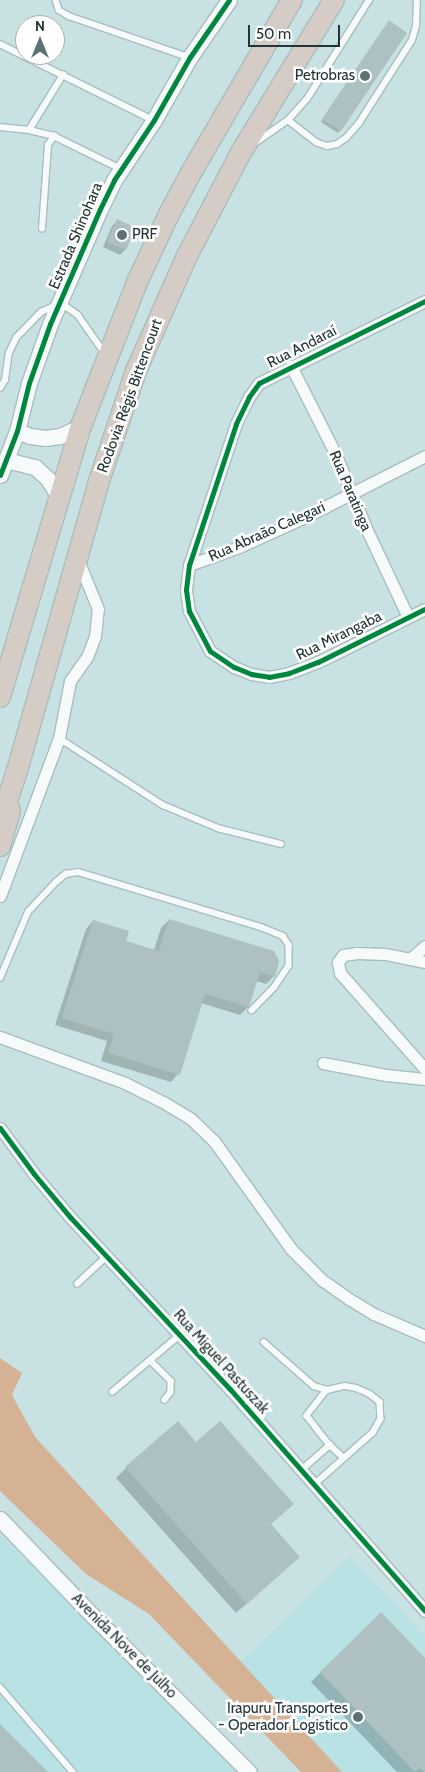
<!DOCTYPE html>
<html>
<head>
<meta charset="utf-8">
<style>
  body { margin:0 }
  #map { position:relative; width:425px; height:1772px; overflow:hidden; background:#c8e1e2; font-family:Cabin,sans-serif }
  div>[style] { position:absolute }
  .built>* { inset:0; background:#b8e2e4 }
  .forest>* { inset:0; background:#d5b294 }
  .shadow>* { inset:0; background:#0003 }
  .building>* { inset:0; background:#adc1c2 }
  .roads { filter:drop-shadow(1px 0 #a9bdbd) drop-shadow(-1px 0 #a9bdbd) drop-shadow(0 1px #a9bdbd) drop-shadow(0 -1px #a9bdbd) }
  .lane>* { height:5.5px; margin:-2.75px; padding:0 2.75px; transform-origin:2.75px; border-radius:2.75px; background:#f7fafb }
  .street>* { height:11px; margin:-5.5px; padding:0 5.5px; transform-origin:5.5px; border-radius:5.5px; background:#f7fafb }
  .secondary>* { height:15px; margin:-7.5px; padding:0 7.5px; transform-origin:7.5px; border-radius:7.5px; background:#f7fafb }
  .highway>* { height:20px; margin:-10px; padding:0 10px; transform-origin:10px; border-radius:10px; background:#d5cdc5 }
  .cycleway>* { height:5px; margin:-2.5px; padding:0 2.5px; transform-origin:2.5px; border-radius:2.5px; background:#00873e }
  .dots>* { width:14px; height:14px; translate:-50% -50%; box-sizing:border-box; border:2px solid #fff; border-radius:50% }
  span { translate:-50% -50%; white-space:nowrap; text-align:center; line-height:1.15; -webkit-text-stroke:5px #fff; paint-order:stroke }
  .poi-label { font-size:15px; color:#223435 }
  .right { translate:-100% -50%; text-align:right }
  .left { translate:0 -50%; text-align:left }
  .street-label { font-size:15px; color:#223435 }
  .north { position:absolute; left:15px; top:15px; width:50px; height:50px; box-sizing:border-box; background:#fff; border:1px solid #a7aeae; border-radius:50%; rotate:0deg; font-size:14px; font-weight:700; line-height:20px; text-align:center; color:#223435 }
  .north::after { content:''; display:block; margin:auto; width:18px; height:22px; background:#5c7172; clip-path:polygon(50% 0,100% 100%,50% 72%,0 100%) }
  .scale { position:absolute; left:248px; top:25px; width:92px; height:22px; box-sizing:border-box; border:2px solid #223435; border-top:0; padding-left:6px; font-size:15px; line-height:18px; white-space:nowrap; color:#223435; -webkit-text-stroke:4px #fff; paint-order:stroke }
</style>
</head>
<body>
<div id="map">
  <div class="built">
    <i style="clip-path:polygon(0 1535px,235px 1772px,0 1772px)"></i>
    <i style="clip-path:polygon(350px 1556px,425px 1636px,425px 1772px,342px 1772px,241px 1662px)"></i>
  </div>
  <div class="forest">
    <i style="clip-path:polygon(0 1358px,22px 1373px,12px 1395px,35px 1437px,342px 1772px,301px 1772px,149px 1614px,86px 1574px,0 1491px)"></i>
  </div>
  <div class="shadow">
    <i style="clip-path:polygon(387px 24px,405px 33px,338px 133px,321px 122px)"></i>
    <i style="clip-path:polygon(117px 221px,135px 228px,125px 250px,120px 255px,103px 247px,112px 226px)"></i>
    <i style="clip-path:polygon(169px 920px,274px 976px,266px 984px,256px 981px,248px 1007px,240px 1015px,201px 1003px,178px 1074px,171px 1082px,101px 1061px,107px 1041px,55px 1025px,86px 929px,93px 921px,125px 941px,154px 950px,161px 928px)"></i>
    <i style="clip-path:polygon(196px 1443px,269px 1525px,288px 1567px,236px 1613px,116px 1478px,126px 1468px)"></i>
    <i style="clip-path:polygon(381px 1614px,425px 1660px,425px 1772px,397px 1772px,311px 1682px)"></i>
  </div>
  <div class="building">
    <i style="clip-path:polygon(389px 20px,407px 33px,341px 131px,322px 119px)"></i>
    <i style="clip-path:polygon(117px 219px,136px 228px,126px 250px,107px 242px)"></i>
    <i style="clip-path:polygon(169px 919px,274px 951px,279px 961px,275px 977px,260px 972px,249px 1007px,205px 994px,180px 1075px,108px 1053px,114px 1034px,62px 1018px,93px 920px,129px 931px,126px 941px,159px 951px)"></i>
    <i style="clip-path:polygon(178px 1421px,196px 1442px,220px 1421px,294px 1504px,271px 1524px,300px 1557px,247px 1604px,125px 1467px)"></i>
    <i style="clip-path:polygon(381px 1612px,425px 1658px,425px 1772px,419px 1768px,415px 1772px,320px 1672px)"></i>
    <i style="clip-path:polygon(0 1724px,48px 1772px,0 1772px)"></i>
  </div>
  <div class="roads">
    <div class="lane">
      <i style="left:56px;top:0;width:10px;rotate:73deg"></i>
      <i style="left:59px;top:10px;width:12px;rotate:31deg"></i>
      <i style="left:69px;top:16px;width:126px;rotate:19deg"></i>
      <i style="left:0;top:44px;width:171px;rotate:26.4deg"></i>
      <i style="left:288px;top:120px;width:36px;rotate:38deg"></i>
      <i style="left:316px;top:142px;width:12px;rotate:20deg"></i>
      <i style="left:327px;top:146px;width:10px;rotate:-11deg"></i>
      <i style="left:337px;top:144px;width:11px;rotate:-34deg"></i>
      <i style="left:346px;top:138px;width:20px;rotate:-49deg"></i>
      <i style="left:359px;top:123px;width:98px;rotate:-57.4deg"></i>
      <i style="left:412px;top:40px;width:15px;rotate:-74deg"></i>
      <i style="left:416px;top:26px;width:26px;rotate:-88deg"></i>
      <i style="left:0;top:127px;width:29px;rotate:6deg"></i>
      <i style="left:29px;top:130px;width:26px;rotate:13deg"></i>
      <i style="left:54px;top:136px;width:75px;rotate:26.2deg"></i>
      <i style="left:29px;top:130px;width:65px;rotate:-58.3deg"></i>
      <i style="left:255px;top:143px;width:40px;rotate:-34.9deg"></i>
      <i style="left:288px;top:120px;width:28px;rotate:-48deg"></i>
      <i style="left:307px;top:99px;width:117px;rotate:-57.9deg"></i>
      <i style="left:42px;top:229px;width:84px;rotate:-85.9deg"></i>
      <i style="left:48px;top:145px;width:11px;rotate:-56deg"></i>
      <i style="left:0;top:388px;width:9px;rotate:-58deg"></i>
      <i style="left:5px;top:380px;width:27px;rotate:-82deg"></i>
      <i style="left:9px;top:353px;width:17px;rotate:-65deg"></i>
      <i style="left:16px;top:338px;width:36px;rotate:-46deg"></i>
      <i style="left:41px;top:312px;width:22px;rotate:-24deg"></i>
      <i style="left:61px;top:303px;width:21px;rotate:35deg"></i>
      <i style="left:78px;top:315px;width:45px;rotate:54.9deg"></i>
      <i style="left:59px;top:738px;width:124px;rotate:32.8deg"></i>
      <i style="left:163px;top:805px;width:60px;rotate:22.7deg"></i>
      <i style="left:218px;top:828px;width:65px;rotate:14.3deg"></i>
      <i style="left:0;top:978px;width:72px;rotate:-67deg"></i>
      <i style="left:28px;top:912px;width:41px;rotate:-47deg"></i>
      <i style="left:56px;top:882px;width:13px;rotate:-39deg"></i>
      <i style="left:66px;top:874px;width:12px;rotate:-9deg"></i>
      <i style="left:78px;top:872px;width:191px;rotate:16.7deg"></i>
      <i style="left:261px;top:927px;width:24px;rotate:22deg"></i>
      <i style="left:283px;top:936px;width:11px;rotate:56deg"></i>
      <i style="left:289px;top:945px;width:21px;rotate:90deg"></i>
      <i style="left:289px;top:966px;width:25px;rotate:124deg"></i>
      <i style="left:275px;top:987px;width:33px;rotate:134deg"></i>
      <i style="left:77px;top:1284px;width:41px;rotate:-43deg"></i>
      <i style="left:264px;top:1342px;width:67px;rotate:41.3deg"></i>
      <i style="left:314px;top:1386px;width:14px;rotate:17deg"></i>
      <i style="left:327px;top:1390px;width:18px;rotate:-13deg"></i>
      <i style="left:345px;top:1386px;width:11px;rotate:10deg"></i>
      <i style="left:356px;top:1388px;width:15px;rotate:23deg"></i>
      <i style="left:370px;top:1394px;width:13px;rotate:39deg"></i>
      <i style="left:380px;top:1402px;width:17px;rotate:87deg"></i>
      <i style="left:381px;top:1419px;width:16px;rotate:120deg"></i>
      <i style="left:373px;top:1433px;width:80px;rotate:138.5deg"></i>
      <i style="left:150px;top:1360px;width:30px;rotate:45deg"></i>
      <i style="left:171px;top:1381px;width:11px;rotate:90deg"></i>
      <i style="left:171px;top:1392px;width:10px;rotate:127deg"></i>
      <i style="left:327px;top:1390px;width:33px;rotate:128deg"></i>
      <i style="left:307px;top:1416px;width:37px;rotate:52deg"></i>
      <i style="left:112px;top:1392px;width:89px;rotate:-40deg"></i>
      <i style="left:300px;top:1471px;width:40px;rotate:-41deg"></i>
      <i style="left:330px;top:1445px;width:19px;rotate:43deg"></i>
      <i style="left:0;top:1687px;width:112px;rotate:49.3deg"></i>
    </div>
    <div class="street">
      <i style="left:425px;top:301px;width:185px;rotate:153.7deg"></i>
      <i style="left:259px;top:383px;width:17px;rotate:126deg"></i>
      <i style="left:249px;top:397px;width:30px;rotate:116deg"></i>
      <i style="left:236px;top:424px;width:149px;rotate:108.4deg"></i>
      <i style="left:189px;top:565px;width:25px;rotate:97deg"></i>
      <i style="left:186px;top:590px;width:21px;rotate:82deg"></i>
      <i style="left:189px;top:611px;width:45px;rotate:62.3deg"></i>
      <i style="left:210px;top:651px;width:29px;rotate:34deg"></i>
      <i style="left:234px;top:667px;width:18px;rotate:22deg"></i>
      <i style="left:251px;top:674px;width:18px;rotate:9deg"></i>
      <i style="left:269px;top:677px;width:20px;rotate:-11deg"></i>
      <i style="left:289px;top:673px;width:31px;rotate:-21deg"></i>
      <i style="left:318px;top:662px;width:119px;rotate:-26.4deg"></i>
      <i style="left:291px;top:366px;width:97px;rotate:63.2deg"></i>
      <i style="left:335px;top:453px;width:81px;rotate:67.5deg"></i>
      <i style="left:366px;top:528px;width:98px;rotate:64.7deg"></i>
      <i style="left:189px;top:565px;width:53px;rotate:-19.8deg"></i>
      <i style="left:239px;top:547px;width:72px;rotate:-24.4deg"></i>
      <i style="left:305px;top:517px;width:135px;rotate:-26.9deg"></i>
      <i style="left:0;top:896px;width:169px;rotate:-69.5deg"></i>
      <i style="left:59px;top:738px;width:58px;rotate:-79.1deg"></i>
      <i style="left:70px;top:681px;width:29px;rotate:-55deg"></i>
      <i style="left:87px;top:657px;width:22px;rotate:-69deg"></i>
      <i style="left:95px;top:636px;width:27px;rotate:-84deg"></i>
      <i style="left:98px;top:609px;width:53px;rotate:-112.2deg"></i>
      <i style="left:410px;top:959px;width:20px;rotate:-41deg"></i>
      <i style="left:425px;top:962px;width:41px;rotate:-168.7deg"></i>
      <i style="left:385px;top:954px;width:28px;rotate:-178deg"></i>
      <i style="left:357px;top:953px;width:14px;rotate:172deg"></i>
      <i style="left:343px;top:955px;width:9px;rotate:126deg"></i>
      <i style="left:338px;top:962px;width:11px;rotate:80deg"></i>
      <i style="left:340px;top:973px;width:128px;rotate:48.5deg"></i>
      <i style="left:0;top:1037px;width:133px;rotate:20.2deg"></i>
      <i style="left:125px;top:1083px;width:42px;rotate:26.6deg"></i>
      <i style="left:163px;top:1102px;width:33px;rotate:31deg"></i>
      <i style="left:191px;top:1119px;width:32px;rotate:44deg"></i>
      <i style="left:214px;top:1141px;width:133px;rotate:54.5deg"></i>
      <i style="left:291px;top:1249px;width:44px;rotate:45deg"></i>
      <i style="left:322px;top:1280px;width:33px;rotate:35deg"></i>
      <i style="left:349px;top:1299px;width:29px;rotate:31deg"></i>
      <i style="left:374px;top:1314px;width:56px;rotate:23.3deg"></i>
      <i style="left:323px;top:1063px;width:64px;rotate:10.8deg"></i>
      <i style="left:386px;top:1075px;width:39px;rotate:6deg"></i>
      <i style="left:0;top:1128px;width:57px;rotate:53.5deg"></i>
      <i style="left:34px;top:1174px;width:56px;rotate:50.1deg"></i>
      <i style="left:70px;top:1217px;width:235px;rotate:47.1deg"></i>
      <i style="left:230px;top:1389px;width:295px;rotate:48.7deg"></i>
    </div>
    <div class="secondary">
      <i style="left:17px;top:431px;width:14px;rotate:21deg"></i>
      <i style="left:30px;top:436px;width:16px;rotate:7deg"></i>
      <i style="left:46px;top:438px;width:14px;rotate:-8deg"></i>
      <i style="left:60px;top:436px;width:23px;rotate:-25deg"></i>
      <i style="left:6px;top:460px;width:30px;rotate:14deg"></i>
      <i style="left:35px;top:467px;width:18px;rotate:43deg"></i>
      <i style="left:48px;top:479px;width:21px;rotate:59deg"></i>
      <i style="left:0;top:475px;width:47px;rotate:-68.9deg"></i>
      <i style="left:17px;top:431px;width:49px;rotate:-76deg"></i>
      <i style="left:29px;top:383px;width:63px;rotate:-70.4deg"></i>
      <i style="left:50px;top:324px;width:125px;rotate:-66.5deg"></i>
      <i style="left:100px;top:209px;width:32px;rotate:-64deg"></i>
      <i style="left:114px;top:180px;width:72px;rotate:-56.3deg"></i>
      <i style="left:154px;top:120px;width:73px;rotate:-60.3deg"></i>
      <i style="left:190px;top:57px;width:69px;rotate:-55.6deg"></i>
      <i style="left:0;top:1519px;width:126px;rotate:46.3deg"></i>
      <i style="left:87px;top:1610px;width:229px;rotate:45deg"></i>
    </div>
    <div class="highway">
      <i style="left:0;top:697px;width:283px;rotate:-73.4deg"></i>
      <i style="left:81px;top:426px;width:155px;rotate:-68.7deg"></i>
      <i style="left:137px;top:282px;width:75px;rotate:-64.8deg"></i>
      <i style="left:169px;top:214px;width:49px;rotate:-61.9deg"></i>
      <i style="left:192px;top:171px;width:198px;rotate:-59.7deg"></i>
      <i style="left:0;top:822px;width:54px;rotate:-71.6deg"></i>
      <i style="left:17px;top:771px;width:301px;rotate:-74.2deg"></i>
      <i style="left:99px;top:481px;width:116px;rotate:-71.4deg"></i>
      <i style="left:136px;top:371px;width:126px;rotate:-66.1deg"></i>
      <i style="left:187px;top:256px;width:115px;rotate:-62.5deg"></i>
      <i style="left:240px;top:154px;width:180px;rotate:-58.6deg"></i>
      <i style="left:0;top:846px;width:37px;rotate:-74deg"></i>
    </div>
  </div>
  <div class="cycleway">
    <i style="left:425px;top:301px;width:185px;rotate:153.7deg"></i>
    <i style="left:259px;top:383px;width:17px;rotate:126deg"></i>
    <i style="left:249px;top:397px;width:30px;rotate:116deg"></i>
    <i style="left:236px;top:424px;width:149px;rotate:108.4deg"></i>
    <i style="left:189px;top:565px;width:25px;rotate:97deg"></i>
    <i style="left:186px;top:590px;width:21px;rotate:82deg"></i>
    <i style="left:189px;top:611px;width:45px;rotate:62.3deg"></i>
    <i style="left:210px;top:651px;width:29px;rotate:34deg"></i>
    <i style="left:234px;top:667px;width:18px;rotate:22deg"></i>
    <i style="left:251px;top:674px;width:18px;rotate:9deg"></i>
    <i style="left:269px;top:677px;width:20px;rotate:-11deg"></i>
    <i style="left:289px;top:673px;width:31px;rotate:-21deg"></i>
    <i style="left:318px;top:662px;width:119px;rotate:-26.4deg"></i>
    <i style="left:0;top:475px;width:47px;rotate:-68.9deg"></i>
    <i style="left:17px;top:431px;width:49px;rotate:-76deg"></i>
    <i style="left:29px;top:383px;width:63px;rotate:-70.4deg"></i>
    <i style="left:50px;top:324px;width:125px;rotate:-66.5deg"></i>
    <i style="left:100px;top:209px;width:32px;rotate:-64deg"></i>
    <i style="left:114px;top:180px;width:72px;rotate:-56.3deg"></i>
    <i style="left:154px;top:120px;width:73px;rotate:-60.3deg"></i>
    <i style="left:190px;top:57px;width:69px;rotate:-55.6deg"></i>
    <i style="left:0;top:1128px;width:57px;rotate:53.5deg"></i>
    <i style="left:34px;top:1174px;width:56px;rotate:50.1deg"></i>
    <i style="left:70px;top:1217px;width:235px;rotate:47.1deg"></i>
    <i style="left:230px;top:1389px;width:295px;rotate:48.7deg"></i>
  </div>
  <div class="dots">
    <i style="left:365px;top:76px;background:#5c7172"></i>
    <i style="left:122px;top:235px;background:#5c7172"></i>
    <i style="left:358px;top:1717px;background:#5c7172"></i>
  </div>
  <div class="poi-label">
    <span class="right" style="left:355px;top:76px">Petrobras</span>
    <span class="left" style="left:132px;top:235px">PRF</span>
    <span class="right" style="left:348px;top:1717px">Irapuru Transportes<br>- Operador Logistico</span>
  </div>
  <div class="street-label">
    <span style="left:76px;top:236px;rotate:-67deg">Estrada Shinohara</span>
    <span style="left:302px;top:347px;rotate:-27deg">Rua Andaraí</span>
    <span style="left:130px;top:396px;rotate:-70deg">Rodovia Régis Bittencourt</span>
    <span style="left:350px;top:491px;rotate:67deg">Rua Paratinga</span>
    <span style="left:267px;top:532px;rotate:-24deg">Rua Abraão Calegari</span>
    <span style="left:339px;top:636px;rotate:-26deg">Rua Mirangaba</span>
    <span style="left:221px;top:1362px;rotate:48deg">Rua Miguel Pastuszak</span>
    <span style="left:124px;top:1646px;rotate:45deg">Avenida Nove de Julho</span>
  </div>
  <div class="north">N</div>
  <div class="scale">50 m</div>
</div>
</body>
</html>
